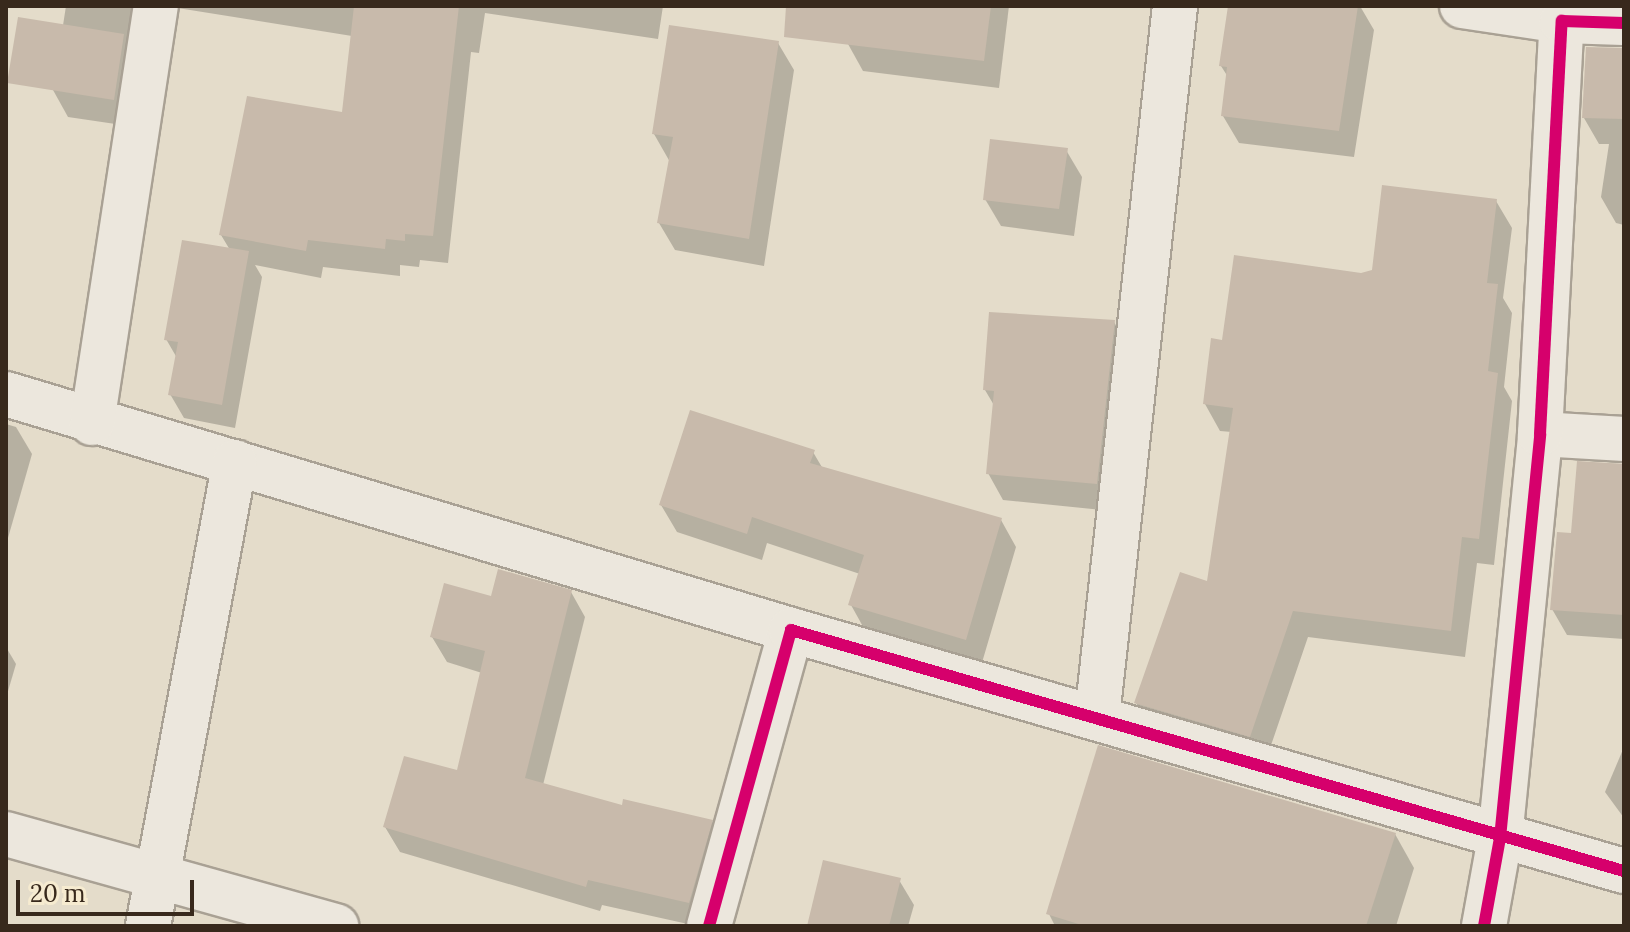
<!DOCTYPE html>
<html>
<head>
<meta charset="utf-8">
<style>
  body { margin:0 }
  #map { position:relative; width:1630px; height:932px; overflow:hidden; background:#e4dcca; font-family:Lora,serif }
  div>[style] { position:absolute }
  .shadow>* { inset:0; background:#0003 }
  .building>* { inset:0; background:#c8baab }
  .roads { filter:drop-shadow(2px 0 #a9a194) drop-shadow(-2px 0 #a9a194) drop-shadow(0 2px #a9a194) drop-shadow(0 -2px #a9a194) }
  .minor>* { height:44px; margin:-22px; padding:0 22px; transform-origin:22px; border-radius:22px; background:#ece7dd }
  .cycleway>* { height:12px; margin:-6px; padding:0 6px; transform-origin:6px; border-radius:6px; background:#d6006c }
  span { translate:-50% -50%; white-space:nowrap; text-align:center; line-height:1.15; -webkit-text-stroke:6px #f6ebd0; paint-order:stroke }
  .frame { position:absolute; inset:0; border:8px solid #38291c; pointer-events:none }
  .scale { position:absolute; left:16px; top:880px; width:178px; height:36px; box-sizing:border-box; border:4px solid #38291c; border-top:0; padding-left:10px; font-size:24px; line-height:28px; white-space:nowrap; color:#38291c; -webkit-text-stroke:6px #f6ebd0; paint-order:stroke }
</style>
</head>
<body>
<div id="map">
  <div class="shadow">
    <i style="clip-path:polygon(66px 6px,147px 6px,129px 126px,68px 117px,53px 90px)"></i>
    <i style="clip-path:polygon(165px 6px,663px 6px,658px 39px,485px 13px,479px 53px,471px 52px,448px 263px,420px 260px,419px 267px,400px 265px,400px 276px,323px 267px,321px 278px,255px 265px,262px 277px,235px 428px,184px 418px,170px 394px,177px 358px,166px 339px,230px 250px,221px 235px,344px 114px,352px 36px)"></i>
    <i style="clip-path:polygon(852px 6px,1009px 6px,999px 88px,863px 71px,848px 44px)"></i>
    <i style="clip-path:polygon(1230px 6px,1360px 6px,1374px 30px,1354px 157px,1239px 143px,1223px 116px,1228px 77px,1221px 66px)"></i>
    <i style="clip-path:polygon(778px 43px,794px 70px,764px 266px,675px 250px,659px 223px,670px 162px,654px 134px)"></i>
    <i style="clip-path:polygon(1624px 48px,1624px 225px,1616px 223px,1601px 197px,1609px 144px,1599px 144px,1584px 118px,1588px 49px)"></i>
    <i style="clip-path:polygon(1066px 150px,1082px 177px,1074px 236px,1001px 226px,985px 199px)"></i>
    <i style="clip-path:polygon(1496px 201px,1512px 228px,1503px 298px,1512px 313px,1504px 387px,1512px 401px,1494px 565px,1477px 563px,1465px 657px,1308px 637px,1265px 763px,1151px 730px,1136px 703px,1209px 584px,1232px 432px,1220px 431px,1205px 404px,1224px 342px,1374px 272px)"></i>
    <i style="clip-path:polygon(1114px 322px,1130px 349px,1112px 511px,1003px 500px,988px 473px,995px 407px,985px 390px)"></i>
    <i style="clip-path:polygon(6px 424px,16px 427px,32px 454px,6px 545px)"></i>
    <i style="clip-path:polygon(813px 452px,823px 469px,1001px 520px,1016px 547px,981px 666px,866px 632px,851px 605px,860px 574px,767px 543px,762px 560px,677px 532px,661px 505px)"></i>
    <i style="clip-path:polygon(1579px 463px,1624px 464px,1624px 639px,1567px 635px,1552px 609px,1573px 535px)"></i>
    <i style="clip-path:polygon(571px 592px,585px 617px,543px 785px,623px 807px,711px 821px,726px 846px,697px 926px,602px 905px,600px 911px,400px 852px,385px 827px,459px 773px,482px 673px,447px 662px,432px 637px,493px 598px)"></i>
    <i style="clip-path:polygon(6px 647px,16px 664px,6px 698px)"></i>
    <i style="clip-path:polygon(1624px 747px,1624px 818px,1605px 792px)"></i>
    <i style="clip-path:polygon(1395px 834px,1414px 868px,1396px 926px,1055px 926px,1049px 914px)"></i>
    <i style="clip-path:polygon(899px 880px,914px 905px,908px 926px,809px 926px)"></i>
  </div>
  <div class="building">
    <i style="clip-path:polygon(354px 6px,459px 6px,433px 236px,405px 234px,405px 241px,386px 239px,385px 249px,308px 240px,306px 251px,219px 235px,247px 96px,342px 112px)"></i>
    <i style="clip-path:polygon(786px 6px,991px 6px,984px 61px,784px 37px)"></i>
    <i style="clip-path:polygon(1228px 6px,1358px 6px,1339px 131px,1221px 116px,1227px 67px,1219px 66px)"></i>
    <i style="clip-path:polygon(18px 17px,124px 34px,114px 100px,7px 83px)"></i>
    <i style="clip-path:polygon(669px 25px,779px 41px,749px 239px,657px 223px,673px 137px,652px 134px)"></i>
    <i style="clip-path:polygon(1586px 47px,1624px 48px,1624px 119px,1582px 118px)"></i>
    <i style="clip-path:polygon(990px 139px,1068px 148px,1059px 209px,983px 200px)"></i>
    <i style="clip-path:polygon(1382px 185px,1497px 199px,1487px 283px,1498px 284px,1488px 371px,1498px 373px,1479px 539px,1462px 537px,1451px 631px,1293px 611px,1250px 737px,1134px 703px,1180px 572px,1207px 581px,1233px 408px,1203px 404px,1211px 338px,1222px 340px,1234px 255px,1361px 273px,1372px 270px)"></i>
    <i style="clip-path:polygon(182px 240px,249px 251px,222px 405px,168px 395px,178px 342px,164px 340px)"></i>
    <i style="clip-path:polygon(989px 312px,1115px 320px,1097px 484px,986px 474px,994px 391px,983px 390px)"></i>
    <i style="clip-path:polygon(690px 410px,815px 450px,810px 463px,1002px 518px,966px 640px,848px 605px,864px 555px,752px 517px,747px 534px,659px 505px)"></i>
    <i style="clip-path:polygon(1577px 461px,1624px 464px,1624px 615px,1550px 610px,1557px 532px,1571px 533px)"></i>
    <i style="clip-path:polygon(498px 569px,572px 590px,525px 778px,622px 805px,623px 799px,713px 820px,689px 903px,588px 880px,586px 887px,383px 827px,404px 756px,457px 770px,485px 651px,430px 637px,444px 583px,491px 596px)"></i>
    <i style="clip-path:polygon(1098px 745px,1396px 833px,1366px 926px,1085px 926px,1046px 914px)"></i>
    <i style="clip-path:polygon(823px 860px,901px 878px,889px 926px,807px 926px)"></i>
  </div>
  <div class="roads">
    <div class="minor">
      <i style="left:1462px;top:6px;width:101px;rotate:8.5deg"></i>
      <i style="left:6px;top:394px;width:820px;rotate:16.73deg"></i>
      <i style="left:92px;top:423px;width:422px;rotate:-81.3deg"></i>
      <i style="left:1540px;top:434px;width:84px;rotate:3.4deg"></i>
      <i style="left:1097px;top:717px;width:715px;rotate:-83.74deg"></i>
      <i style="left:6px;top:834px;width:343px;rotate:15.6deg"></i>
      <i style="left:148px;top:926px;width:472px;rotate:-79.4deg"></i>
      <i style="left:709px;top:926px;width:307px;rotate:-74.5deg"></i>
      <i style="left:791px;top:630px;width:867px;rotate:16.14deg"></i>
      <i style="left:1484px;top:926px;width:89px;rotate:-79.7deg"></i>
      <i style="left:1500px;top:838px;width:406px;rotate:-84.3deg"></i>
      <i style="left:1540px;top:434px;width:414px;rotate:-87deg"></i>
      <i style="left:1562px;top:21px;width:62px;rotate:1.8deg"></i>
    </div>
  </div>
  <div class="cycleway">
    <i style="left:709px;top:926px;width:307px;rotate:-74.5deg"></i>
    <i style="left:791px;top:630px;width:867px;rotate:16.14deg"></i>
    <i style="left:1484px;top:926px;width:89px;rotate:-79.7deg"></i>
    <i style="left:1500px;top:838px;width:406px;rotate:-84.3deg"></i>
    <i style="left:1540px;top:434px;width:414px;rotate:-87deg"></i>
    <i style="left:1562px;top:21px;width:62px;rotate:1.8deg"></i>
  </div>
  <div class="frame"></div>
  <div class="scale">20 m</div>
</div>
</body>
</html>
